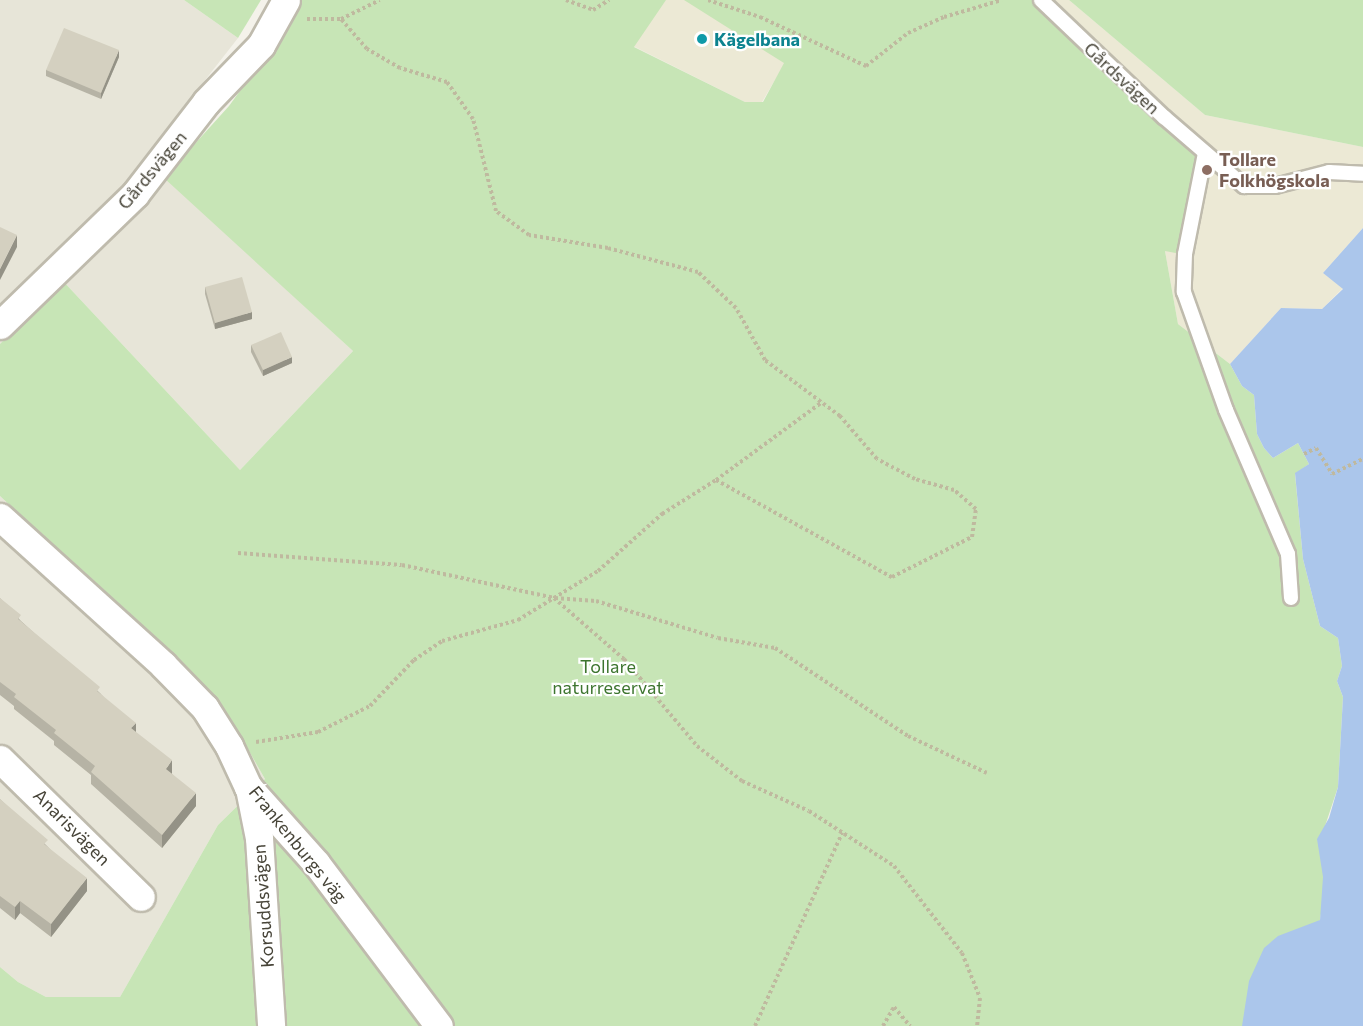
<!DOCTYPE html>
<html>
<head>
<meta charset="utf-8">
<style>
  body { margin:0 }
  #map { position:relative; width:1363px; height:1026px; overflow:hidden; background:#f4f2ea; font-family:Commissioner,sans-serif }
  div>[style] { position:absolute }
  .residential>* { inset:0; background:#e7e5d8 }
  .education>* { inset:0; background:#ece9d5 }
  .green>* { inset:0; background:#c7e5b6 }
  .water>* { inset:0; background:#abc6eb }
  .path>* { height:4px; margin-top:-2px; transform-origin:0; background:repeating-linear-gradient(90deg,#bfb99f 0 3px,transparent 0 6px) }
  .roads { filter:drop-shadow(2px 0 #bfbbad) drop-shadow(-2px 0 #bfbbad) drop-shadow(0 2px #bfbbad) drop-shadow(0 -2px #bfbbad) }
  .lane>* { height:14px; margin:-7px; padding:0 7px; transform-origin:7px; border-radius:7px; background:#fff }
  .street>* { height:27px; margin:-13.5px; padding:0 13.5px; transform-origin:13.5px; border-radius:13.5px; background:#fff }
  .wall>* { inset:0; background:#b6b3a5 }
  .shaded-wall>* { inset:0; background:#949286 }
  .building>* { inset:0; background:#d4d0c0 }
  .dots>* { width:16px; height:16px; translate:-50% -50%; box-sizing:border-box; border:3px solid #fff; border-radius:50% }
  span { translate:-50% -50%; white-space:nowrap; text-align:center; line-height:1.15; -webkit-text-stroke:4.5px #fff; paint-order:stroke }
  .culture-label { font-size:18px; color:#0d838f; font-weight:700 }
  .left { translate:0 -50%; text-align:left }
  .street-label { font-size:18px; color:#474438 }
  .education-label { font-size:18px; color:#785e54; font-weight:700 }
  .park-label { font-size:18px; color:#3d752f }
</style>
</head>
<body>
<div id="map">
  <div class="residential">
    <i style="clip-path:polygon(0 0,184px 0,238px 38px,144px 158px,353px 351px,240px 470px,62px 280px,0 344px)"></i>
    <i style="clip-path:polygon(0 496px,196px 680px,230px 718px,265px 779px,218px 825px,120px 997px,46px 997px,18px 982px,0 967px)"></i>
  </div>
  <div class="education">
    <i style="clip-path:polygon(510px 0,1069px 0,1205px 115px,1363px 147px,1363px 228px,1323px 273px,1343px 288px,1322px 309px,1281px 308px,1230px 364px,1178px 324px,1165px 251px,785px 63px,762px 102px,745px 102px,633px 46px)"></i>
  </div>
  <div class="green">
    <i style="clip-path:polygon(184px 0,261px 0,238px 38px)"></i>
    <i style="clip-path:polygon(298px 0,666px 0,634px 47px,745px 102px,763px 102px,784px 63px,684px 0,1033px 0,1198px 159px,1181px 254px,1165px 251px,1178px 324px,1230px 364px,1242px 386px,1254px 395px,1257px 434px,1264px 448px,1273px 458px,1298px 443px,1309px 464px,1295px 474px,1303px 559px,1320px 626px,1338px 638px,1342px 666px,1337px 681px,1343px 697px,1338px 787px,1325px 826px,1327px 875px,1320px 920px,1242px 1026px,0 1026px,0 967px,18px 982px,46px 997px,120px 997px,218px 825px,265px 779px,230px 718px,196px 680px,0 496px,0 344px,62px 280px,240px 470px,353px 351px,164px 178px,229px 106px,292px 19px)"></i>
    <i style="clip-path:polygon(1069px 0,1363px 0,1363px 147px,1205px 115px)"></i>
  </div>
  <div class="water">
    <i style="clip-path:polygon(1363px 228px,1363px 1026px,1242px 1026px,1249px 981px,1264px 948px,1278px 936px,1320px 920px,1323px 877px,1317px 839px,1329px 818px,1338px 787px,1343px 697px,1337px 681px,1342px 666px,1338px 638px,1320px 626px,1303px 559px,1295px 473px,1309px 464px,1298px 443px,1273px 458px,1264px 448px,1257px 434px,1254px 395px,1242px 386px,1230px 364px,1281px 308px,1322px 309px,1343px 289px,1323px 273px)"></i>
  </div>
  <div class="path">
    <i style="left:566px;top:0;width:29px;rotate:20deg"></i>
    <i style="left:593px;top:10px;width:19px;rotate:-32deg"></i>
    <i style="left:708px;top:0;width:55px;rotate:18.1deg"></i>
    <i style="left:760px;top:17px;width:117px;rotate:24.8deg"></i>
    <i style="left:866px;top:66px;width:53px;rotate:-38.2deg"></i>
    <i style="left:908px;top:33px;width:39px;rotate:-24deg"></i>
    <i style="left:944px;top:17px;width:60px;rotate:-16.3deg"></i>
    <i style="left:307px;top:19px;width:34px"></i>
    <i style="left:341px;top:19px;width:43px;rotate:-26deg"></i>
    <i style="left:1304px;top:454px;width:13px;rotate:-27deg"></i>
    <i style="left:1316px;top:448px;width:31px;rotate:58deg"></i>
    <i style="left:1332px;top:474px;width:34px;rotate:-26deg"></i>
    <i style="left:716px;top:480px;width:132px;rotate:-36.3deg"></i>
    <i style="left:238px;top:553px;width:164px;rotate:4.2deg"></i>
    <i style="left:402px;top:565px;width:156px;rotate:12.2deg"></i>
    <i style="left:554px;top:598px;width:93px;rotate:41.1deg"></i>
    <i style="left:624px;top:659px;width:114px;rotate:50deg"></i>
    <i style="left:697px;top:746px;width:57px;rotate:37.9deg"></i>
    <i style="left:742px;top:781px;width:73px;rotate:24.1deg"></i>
    <i style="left:809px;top:811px;width:101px;rotate:32.9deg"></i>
    <i style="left:894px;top:866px;width:110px;rotate:52deg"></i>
    <i style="left:962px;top:953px;width:48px;rotate:68.2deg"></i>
    <i style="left:980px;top:998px;width:28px;rotate:96deg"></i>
    <i style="left:555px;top:598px;width:41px;rotate:4.2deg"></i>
    <i style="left:596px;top:601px;width:127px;rotate:16.9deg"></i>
    <i style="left:718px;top:638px;width:58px;rotate:10deg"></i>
    <i style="left:775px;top:648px;width:159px;rotate:33.5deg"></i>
    <i style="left:908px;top:736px;width:87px;rotate:25.1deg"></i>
    <i style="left:256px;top:742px;width:63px;rotate:-9.2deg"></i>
    <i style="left:318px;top:732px;width:58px;rotate:-26.6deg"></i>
    <i style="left:370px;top:706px;width:64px;rotate:-46.3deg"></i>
    <i style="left:414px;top:660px;width:34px;rotate:-34deg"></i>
    <i style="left:442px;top:641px;width:79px;rotate:-15.4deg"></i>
    <i style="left:518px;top:620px;width:94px;rotate:-31.5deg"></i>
    <i style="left:598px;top:571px;width:86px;rotate:-41.7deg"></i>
    <i style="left:662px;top:514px;width:64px;rotate:-32.2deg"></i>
    <i style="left:716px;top:480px;width:201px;rotate:28.9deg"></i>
    <i style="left:892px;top:577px;width:89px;rotate:-26.6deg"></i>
    <i style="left:972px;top:537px;width:28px;rotate:-82deg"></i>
    <i style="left:976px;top:509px;width:29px;rotate:-139deg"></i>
    <i style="left:954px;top:490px;width:41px;rotate:-164.2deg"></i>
    <i style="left:915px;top:479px;width:43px;rotate:-152.2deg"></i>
    <i style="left:877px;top:459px;width:57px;rotate:-130.7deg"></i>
    <i style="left:840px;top:416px;width:94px;rotate:-143.3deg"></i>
    <i style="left:765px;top:360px;width:60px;rotate:-119.1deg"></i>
    <i style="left:736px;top:308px;width:52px;rotate:-136.5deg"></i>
    <i style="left:698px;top:272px;width:93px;rotate:-165.1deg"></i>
    <i style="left:608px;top:248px;width:80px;rotate:-170.7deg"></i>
    <i style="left:529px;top:235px;width:41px;rotate:-144deg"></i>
    <i style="left:496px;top:211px;width:95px;rotate:-104deg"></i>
    <i style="left:473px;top:119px;width:45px;rotate:-125.1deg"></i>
    <i style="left:447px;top:82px;width:49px;rotate:-163.4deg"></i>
    <i style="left:400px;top:68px;width:38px;rotate:-150deg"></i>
    <i style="left:367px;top:49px;width:40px;rotate:-131deg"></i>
    <i style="left:755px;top:1026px;width:212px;rotate:-65.7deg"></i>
    <i style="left:883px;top:1026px;width:22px;rotate:-60deg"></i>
    <i style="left:894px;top:1007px;width:25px;rotate:50deg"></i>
  </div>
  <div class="roads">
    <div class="lane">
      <i style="left:1041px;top:0;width:170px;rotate:43.6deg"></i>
      <i style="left:1164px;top:117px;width:106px;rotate:40.8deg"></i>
      <i style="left:1244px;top:186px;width:31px"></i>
      <i style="left:1275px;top:186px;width:56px;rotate:-14.5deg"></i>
      <i style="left:1329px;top:172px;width:34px;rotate:3deg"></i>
      <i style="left:1205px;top:153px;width:103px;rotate:101.2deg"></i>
      <i style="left:1185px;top:254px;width:38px;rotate:92deg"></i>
      <i style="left:1184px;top:292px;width:125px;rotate:70.4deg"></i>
      <i style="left:1226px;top:410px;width:157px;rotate:66.7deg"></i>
      <i style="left:1288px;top:554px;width:44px;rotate:86.1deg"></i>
    </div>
    <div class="street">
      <i style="left:0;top:325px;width:188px;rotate:-44.1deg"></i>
      <i style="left:135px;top:194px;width:116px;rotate:-52.3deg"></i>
      <i style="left:206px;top:102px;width:79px;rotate:-46deg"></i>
      <i style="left:261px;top:45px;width:51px;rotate:-60.9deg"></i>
      <i style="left:0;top:517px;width:220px;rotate:42.2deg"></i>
      <i style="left:163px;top:665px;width:60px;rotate:45.7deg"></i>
      <i style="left:205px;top:708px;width:45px;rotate:57.7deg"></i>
      <i style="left:229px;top:746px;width:45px;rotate:65.1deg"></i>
      <i style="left:248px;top:787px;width:102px;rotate:48.2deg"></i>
      <i style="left:316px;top:863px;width:204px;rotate:53deg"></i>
      <i style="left:0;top:759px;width:197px;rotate:44.4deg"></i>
      <i style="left:249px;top:788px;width:51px;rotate:78.7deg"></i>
      <i style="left:259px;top:838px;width:188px;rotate:86.3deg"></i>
    </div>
  </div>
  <div class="wall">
    <i style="clip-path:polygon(119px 57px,101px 99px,46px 76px,46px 70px)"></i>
    <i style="clip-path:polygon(205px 287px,252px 319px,215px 329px,205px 294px)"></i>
    <i style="clip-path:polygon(251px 345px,292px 363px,263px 376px,251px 352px)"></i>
    <i style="clip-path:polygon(0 598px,21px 621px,100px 693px,172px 773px,172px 774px,196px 806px,162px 848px,91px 784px,91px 775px,54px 745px,54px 741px,14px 709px,14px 706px,0 695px)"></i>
    <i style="clip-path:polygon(0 799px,48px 847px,87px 891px,51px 937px,20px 913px,15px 920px,0 908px)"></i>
  </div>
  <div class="shaded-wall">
    <i style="clip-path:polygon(119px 50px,119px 57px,101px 99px,101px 93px)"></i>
    <i style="clip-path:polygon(17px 235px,17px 247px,0 280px,0 269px)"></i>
    <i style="clip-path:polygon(252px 312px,252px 319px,215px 329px,215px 323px)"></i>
    <i style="clip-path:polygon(292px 357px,292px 363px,263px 376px,263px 370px)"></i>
    <i style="clip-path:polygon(136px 723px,136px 735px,131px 728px)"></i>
    <i style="clip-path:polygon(172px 760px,172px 773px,166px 782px,166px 769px)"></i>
    <i style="clip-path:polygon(196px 793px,196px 806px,162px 848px,162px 835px)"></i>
    <i style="clip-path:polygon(87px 878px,87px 891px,51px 937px,51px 924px)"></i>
    <i style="clip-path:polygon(20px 901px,20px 913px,15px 920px,15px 907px)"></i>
  </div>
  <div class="building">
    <i style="clip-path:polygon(64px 28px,119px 50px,101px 93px,46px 70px)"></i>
    <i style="clip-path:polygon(0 227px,17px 235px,0 269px)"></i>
    <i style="clip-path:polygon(242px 277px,252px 312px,215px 323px,205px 287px)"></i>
    <i style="clip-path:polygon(281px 332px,292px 357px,263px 370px,251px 345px)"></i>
    <i style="clip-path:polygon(0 598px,21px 615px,18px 619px,100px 687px,97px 691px,136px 723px,131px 728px,172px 760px,166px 769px,196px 793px,162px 835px,91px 772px,95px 766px,54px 733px,56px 730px,14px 697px,16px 694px,0 682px)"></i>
    <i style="clip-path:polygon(0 799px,48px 840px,44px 844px,87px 878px,51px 924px,20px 901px,15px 907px,0 896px)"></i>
  </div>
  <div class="dots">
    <i style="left:702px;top:39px;background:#0f9aa8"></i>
    <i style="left:1207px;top:170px;background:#8d6e63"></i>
  </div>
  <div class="culture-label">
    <span class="left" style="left:714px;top:39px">Kägelbana</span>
  </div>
  <div class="street-label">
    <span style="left:1122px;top:78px;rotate:43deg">Gårdsvägen</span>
    <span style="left:152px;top:170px;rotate:-50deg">Gårdsvägen</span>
    <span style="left:72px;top:827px;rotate:45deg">Anarisvägen</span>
    <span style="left:298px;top:844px;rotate:51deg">Frankenburgs väg</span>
    <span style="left:263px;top:906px;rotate:-94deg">Korsuddsvägen</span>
  </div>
  <div class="education-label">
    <span class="left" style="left:1219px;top:170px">Tollare<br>Folkhögskola</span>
  </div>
  <div class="park-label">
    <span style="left:608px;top:677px">Tollare<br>naturreservat</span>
  </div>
</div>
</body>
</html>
